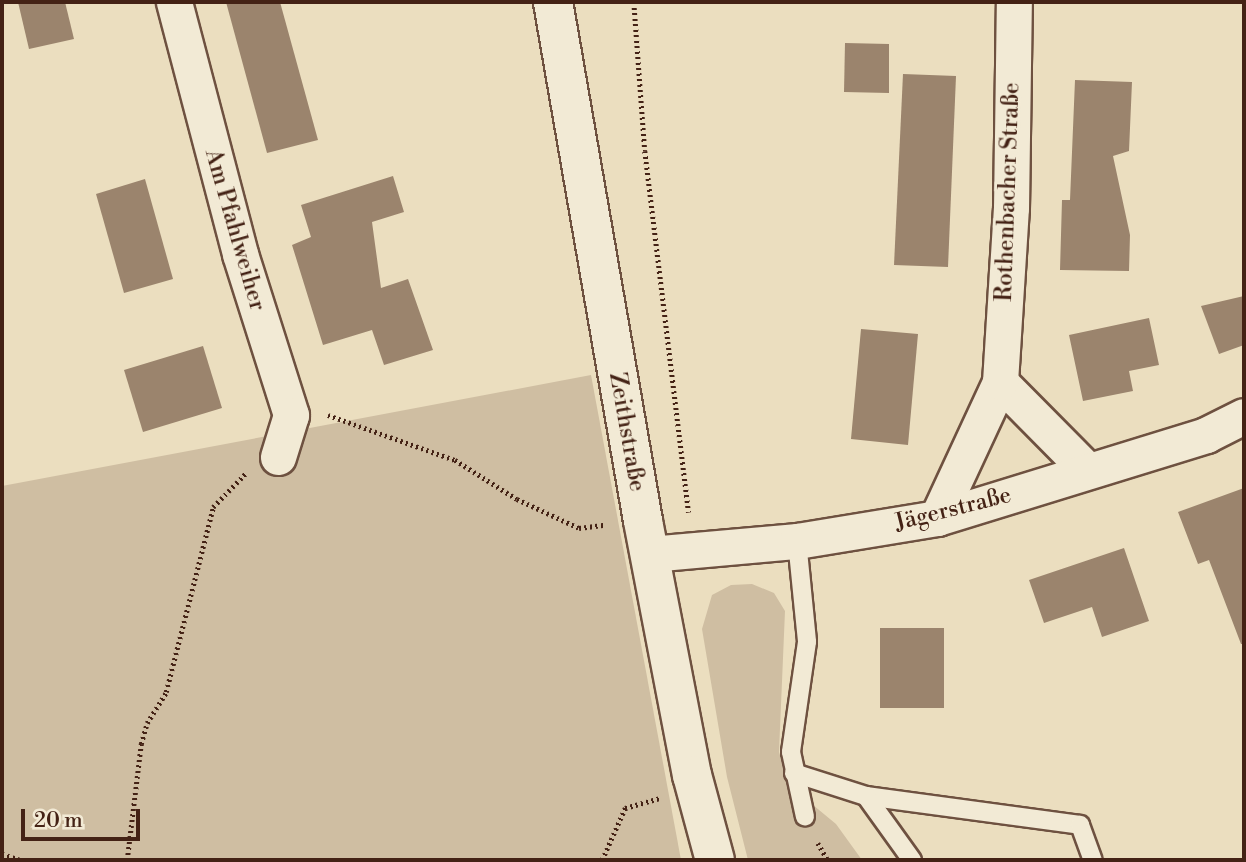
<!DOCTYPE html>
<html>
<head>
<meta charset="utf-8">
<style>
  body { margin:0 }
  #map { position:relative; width:1246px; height:862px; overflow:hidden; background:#ebdebf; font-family:"Libre Bodoni",serif }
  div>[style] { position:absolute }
  .green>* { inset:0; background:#cfbea2 }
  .building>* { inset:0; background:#9b846d }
  .path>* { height:4.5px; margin-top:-2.25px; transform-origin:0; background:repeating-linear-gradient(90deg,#442215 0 2px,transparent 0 5.5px) }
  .roads { filter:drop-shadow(2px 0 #6e5140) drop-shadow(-2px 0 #6e5140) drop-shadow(0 2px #6e5140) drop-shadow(0 -2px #6e5140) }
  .lane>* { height:18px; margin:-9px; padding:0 9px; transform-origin:9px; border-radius:9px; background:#f2ead5 }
  .street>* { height:35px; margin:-17.5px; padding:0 17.5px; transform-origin:17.5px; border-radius:17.5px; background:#f2ead5 }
  .secondary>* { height:38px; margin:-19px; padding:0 19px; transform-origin:19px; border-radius:19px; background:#f2ead5 }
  span { translate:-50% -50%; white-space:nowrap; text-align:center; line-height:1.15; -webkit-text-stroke:5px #f2ead5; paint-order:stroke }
  .street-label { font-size:23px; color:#442215 }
  .frame { position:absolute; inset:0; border:4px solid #442215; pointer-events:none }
  .scale { position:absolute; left:21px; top:809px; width:119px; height:32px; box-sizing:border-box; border:4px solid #442215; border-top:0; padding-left:9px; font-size:21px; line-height:24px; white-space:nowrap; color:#442215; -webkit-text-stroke:5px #f2ead5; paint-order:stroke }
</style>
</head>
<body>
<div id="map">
  <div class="green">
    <i style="clip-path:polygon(591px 375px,681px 860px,2px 860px,2px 486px)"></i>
    <i style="clip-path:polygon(752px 584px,774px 593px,785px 611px,779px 752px,790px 786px,836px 824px,862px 860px,748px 860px,727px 777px,702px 629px,712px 595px,731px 585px)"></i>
  </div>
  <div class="building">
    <i style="clip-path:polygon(18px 2px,65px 2px,74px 39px,29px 49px)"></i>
    <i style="clip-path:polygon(226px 2px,280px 2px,318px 140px,267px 153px)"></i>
    <i style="clip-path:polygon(845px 43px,889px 44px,889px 93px,844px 92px)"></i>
    <i style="clip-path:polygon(903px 74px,956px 76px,948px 267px,894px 265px)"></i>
    <i style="clip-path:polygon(1075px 80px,1132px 82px,1129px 151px,1113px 156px,1130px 235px,1129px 271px,1060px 270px,1062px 200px,1070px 200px)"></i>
    <i style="clip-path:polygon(393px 176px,404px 212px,372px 222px,381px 288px,408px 279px,433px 350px,384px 365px,372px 330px,323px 345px,292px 245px,311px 237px,301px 205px)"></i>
    <i style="clip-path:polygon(145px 179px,173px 279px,124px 293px,96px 194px)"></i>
    <i style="clip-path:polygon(1244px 296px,1244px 345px,1219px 354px,1201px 306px)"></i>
    <i style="clip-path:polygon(1149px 318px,1159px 365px,1129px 371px,1133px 391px,1083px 401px,1069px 335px)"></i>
    <i style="clip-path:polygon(861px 329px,918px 334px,908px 445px,851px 439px)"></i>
    <i style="clip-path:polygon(203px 346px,222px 408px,143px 432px,124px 370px)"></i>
    <i style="clip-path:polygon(1244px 488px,1244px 644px,1241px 644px,1209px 560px,1198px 564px,1178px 512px)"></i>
    <i style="clip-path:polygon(1124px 548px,1149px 621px,1102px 637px,1092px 607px,1044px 623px,1029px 580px)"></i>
    <i style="clip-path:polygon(880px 628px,944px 628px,944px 708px,880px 708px)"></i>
  </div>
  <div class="path">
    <i style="left:634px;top:2px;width:149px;rotate:85.8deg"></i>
    <i style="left:645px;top:151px;width:364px;rotate:83.1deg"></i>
    <i style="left:328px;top:415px;width:135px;rotate:19.5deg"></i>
    <i style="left:455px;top:460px;width:73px;rotate:32.2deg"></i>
    <i style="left:517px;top:499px;width:68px;rotate:25.1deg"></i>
    <i style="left:579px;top:528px;width:26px;rotate:-7deg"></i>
    <i style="left:818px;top:843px;width:20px;rotate:60deg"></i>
    <i style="left:2px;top:854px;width:19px;rotate:18deg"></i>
    <i style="left:127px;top:860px;width:117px;rotate:-83.1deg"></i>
    <i style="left:141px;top:744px;width:22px;rotate:-74deg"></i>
    <i style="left:147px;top:723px;width:36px;rotate:-58deg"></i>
    <i style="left:166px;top:692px;width:191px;rotate:-75.7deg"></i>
    <i style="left:213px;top:507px;width:47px;rotate:-45.9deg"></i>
    <i style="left:602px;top:860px;width:57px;rotate:-66.1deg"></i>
    <i style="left:625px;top:808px;width:36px;rotate:-16deg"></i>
  </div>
  <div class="roads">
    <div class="lane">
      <i style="left:797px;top:541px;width:101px;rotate:84.3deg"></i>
      <i style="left:807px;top:642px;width:111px;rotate:98.3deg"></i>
      <i style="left:791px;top:752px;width:66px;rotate:77.8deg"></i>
      <i style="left:794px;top:773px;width:76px;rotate:17.7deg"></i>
      <i style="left:866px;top:796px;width:216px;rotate:7.7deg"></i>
      <i style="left:1080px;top:825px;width:37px;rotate:70deg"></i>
      <i style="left:866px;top:796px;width:79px;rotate:54.3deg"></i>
    </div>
    <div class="street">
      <i style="left:174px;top:2px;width:260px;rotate:75.3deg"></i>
      <i style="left:240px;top:254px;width:169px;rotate:72.4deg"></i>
      <i style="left:291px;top:415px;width:44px;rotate:107.2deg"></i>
      <i style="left:1000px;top:382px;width:125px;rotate:45.3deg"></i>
      <i style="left:937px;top:518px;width:150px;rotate:-65.1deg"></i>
      <i style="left:1000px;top:382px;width:174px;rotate:-86.4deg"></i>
      <i style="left:1011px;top:208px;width:206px;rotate:-89.2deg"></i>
      <i style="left:650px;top:554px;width:148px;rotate:-5.1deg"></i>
      <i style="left:797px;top:541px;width:142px;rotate:-9.3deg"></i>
      <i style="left:937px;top:518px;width:282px;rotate:-17.1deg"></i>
      <i style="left:1206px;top:435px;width:42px;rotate:-26.6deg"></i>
    </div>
    <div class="secondary">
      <i style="left:553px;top:2px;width:527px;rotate:80.16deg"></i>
      <i style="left:643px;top:521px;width:259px;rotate:79.1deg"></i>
      <i style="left:692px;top:775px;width:88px;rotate:74.9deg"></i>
    </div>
  </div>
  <div class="street-label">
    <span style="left:1008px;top:192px;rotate:-88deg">Rothenbacher Straße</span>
    <span style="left:235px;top:230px;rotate:74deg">Am Pfahlweiher</span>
    <span style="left:627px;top:432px;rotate:80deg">Zeithstraße</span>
    <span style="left:953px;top:509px;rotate:-14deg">Jägerstraße</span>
  </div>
  <div class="frame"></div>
  <div class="scale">20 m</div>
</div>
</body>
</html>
